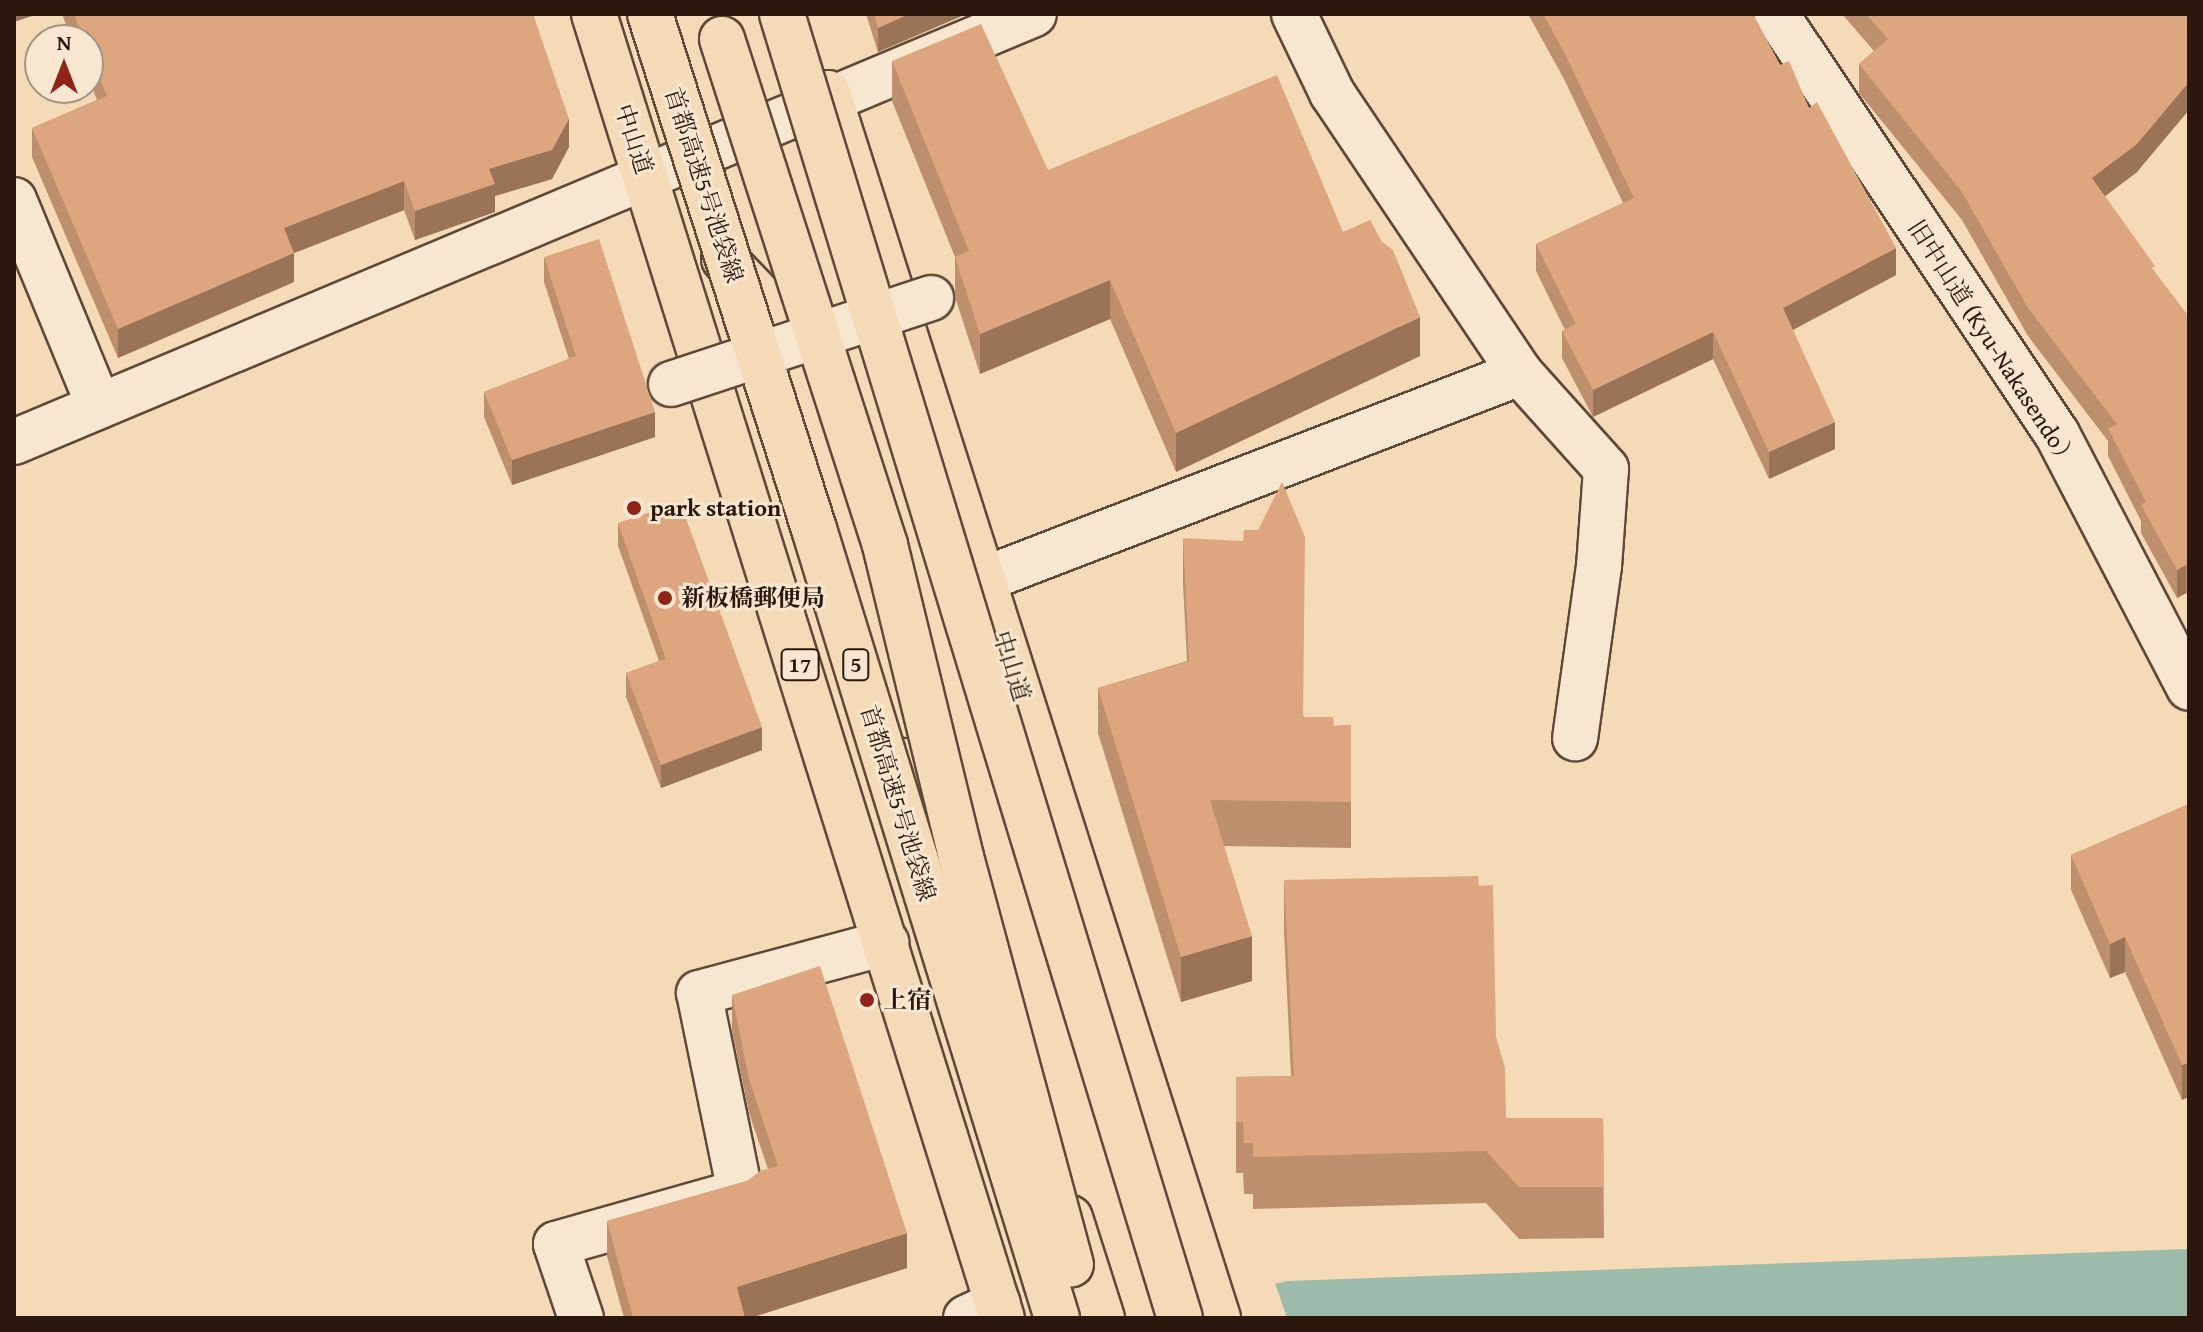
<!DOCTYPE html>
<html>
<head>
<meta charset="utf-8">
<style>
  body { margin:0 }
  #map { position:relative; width:2203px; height:1332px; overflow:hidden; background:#f4dab6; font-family:"Gentium Book Plus","Noto Serif JP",serif }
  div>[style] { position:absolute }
  .water>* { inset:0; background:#9cbbaa }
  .pier>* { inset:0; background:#f4dab6 }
  .roads { filter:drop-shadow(2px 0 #5e4839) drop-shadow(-2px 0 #5e4839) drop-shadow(0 2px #5e4839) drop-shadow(0 -2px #5e4839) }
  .street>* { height:44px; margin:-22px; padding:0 22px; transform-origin:22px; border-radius:22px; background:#f8e7d0 }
  .highway>* { height:44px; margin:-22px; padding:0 22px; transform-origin:22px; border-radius:22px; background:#f4dab6 }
  .bridges { filter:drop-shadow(2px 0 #5e4839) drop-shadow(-2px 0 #5e4839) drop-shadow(0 2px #5e4839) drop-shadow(0 -2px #5e4839) }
  .street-bridge>* { height:44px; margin:-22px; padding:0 22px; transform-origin:22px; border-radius:22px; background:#f8e7d0 }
  .highway-bridge>* { height:44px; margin:-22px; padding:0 22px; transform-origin:22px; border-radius:22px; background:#f4dab6 }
  .wall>* { inset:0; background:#be8f6c }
  .shaded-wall>* { inset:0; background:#9b7458 }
  .building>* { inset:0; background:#dda67e }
  .dots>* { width:22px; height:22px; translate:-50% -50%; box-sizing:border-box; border:4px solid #f8e7d0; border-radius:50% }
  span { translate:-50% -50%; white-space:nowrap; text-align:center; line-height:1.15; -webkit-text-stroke:6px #f8e7d0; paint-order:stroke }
  .shield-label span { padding:2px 6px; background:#f8e7d0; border:2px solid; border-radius:6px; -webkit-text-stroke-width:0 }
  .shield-label { font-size:22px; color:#2c170f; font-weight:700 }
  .street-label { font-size:24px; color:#2c170f }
  .poi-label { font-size:24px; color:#2c170f; font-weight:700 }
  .left { translate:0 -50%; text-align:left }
  .frame { position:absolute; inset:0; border:16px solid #2c170f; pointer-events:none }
  .north { position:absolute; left:24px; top:24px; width:80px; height:80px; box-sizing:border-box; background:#f8e7d0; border:2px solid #a69483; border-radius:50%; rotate:0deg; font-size:22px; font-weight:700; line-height:32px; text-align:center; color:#2c170f }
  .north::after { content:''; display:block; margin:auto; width:28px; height:36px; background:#8f2418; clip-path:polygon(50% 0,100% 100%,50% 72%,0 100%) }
</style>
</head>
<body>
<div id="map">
  <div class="water">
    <i style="clip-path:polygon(2189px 1249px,2189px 1318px,1107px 1318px,1288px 1281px)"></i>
  </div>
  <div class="pier">
    <i style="clip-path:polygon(1274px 1280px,1287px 1318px,1103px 1318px,1106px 1314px)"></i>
  </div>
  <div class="roads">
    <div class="street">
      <i style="left:1294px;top:14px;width:88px;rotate:64.3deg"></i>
      <i style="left:1332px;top:93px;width:337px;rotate:56.1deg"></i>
      <i style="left:1520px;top:373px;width:129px;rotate:48.1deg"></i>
      <i style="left:1606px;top:469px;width:97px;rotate:94.1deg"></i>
      <i style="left:1599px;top:566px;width:174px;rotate:97.9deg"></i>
      <i style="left:1776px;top:14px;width:505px;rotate:56.22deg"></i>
      <i style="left:2057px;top:434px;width:286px;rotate:62.5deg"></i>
      <i style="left:14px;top:200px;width:223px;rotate:67.6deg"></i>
      <i style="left:14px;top:442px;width:1106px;rotate:-22.76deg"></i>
      <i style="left:985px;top:579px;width:573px;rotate:-21.06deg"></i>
      <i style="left:581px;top:1318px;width:78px;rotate:-108.7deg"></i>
      <i style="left:556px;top:1244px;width:191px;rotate:-15.8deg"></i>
      <i style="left:740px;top:1192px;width:203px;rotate:-101.6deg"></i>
      <i style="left:699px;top:993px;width:194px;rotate:-15deg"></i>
      <i style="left:966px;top:1318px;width:35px;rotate:-25deg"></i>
    </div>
    <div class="highway">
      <i style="left:594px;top:14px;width:1366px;rotate:72.63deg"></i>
      <i style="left:828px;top:93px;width:1286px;rotate:72.34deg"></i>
      <i style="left:724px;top:259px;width:81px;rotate:46deg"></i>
      <i style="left:780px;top:317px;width:418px;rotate:72.2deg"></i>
      <i style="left:1070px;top:1218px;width:105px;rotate:72.3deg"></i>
    </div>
  </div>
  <div class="bridges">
    <div class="street-bridge">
      <i style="left:671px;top:384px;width:274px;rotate:-18.3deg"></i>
    </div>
    <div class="highway-bridge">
      <i style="left:650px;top:14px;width:540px;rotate:72.34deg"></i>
      <i style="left:814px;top:529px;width:826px;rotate:72.88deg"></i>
      <i style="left:782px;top:14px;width:1363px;rotate:73.03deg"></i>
      <i style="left:722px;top:39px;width:532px;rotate:72.14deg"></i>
      <i style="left:885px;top:545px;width:321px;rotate:76.3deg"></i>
      <i style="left:961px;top:857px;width:422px;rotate:74.9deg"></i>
    </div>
  </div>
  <div class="wall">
    <i style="clip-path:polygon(62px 14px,533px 14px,569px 147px,552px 179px,495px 196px,495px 212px,415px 240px,404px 210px,294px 253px,294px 282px,118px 358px,32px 157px,32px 128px,97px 100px,88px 78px,88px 40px,72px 40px)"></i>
    <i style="clip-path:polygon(866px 14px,964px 14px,964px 15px,878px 52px)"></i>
    <i style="clip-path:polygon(1528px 14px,1753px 14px,1780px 65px,1809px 108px,1896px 275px,1793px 330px,1835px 449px,1769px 479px,1713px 359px,1593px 417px,1562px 358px,1562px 331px,1565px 330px,1536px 271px,1536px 244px,1623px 203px,1564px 79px)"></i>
    <i style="clip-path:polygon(1842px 14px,2189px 14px,2137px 172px,2105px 196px,2155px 273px,2189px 317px,2189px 600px,2186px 593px,2177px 598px,2141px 533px,2141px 521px,2108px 456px,2108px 441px,2028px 336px,1962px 220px,1859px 93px,1859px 64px,1874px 51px)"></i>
    <i style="clip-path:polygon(892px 61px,1048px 170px,1343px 232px,1420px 356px,1176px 472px,1110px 319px,980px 374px,955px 297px,955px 257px,892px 101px)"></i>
    <i style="clip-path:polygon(544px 257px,655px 437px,512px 485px,484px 417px,484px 392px,569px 359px,544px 282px)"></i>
    <i style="clip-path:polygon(618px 523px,762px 750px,661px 788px,626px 697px,626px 673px,659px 661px,618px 546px)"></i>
    <i style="clip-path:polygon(1183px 538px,1304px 717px,1334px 726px,1351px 725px,1351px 848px,1224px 846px,1252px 981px,1181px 1002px,1098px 733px,1098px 688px,1187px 661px,1183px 584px)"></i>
    <i style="clip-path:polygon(2189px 804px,2182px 1100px,2125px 972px,2110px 978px,2071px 890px,2071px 855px)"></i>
    <i style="clip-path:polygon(1284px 880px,1496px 1037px,1506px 1118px,1603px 1118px,1604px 1238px,1519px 1239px,1486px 1203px,1253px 1209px,1253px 1194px,1244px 1194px,1243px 1173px,1236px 1173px,1236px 1077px,1291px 1076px,1284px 932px)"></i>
    <i style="clip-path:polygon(732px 995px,907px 1268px,750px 1318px,624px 1318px,607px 1256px,607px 1221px,747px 1181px,768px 1169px,749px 1113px,732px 1030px)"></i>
  </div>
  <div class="shaded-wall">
    <i style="clip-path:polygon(14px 14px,38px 14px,14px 22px)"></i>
    <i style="clip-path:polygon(909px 14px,964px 14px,964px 15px,878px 52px,878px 28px)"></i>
    <i style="clip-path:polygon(2189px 82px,2189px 110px,2137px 172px,2092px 206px,2092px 178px)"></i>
    <i style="clip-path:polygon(569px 119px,569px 147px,552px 179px,495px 196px,495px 212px,415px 240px,415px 211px)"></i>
    <i style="clip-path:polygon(404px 181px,404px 210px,284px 257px,284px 228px)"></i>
    <i style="clip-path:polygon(1896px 248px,1896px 275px,1783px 335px,1783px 308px)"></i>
    <i style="clip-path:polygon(294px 253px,294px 282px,118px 358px,118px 329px)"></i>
    <i style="clip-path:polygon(1110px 280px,1110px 319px,980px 374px,980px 334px)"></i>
    <i style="clip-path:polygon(1420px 317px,1420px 356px,1176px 472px,1176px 433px)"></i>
    <i style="clip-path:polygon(1713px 332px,1713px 359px,1593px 417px,1593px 390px)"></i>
    <i style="clip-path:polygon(655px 412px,655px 437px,512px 485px,512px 460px)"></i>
    <i style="clip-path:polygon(1835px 422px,1835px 449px,1769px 479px,1769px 452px)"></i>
    <i style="clip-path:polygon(2186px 565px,2186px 593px,2177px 598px,2177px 570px)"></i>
    <i style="clip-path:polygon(762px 727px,762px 750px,661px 788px,661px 765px)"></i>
    <i style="clip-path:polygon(1252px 936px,1252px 981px,1181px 1002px,1181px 957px)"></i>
    <i style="clip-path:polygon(2125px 937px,2125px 972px,2110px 978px,2110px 944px)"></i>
    <i style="clip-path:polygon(2189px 1062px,2189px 1097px,2182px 1100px,2182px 1065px)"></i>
    <i style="clip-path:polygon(907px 1233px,907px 1268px,750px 1318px,737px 1318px,737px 1287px)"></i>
  </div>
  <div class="building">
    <i style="clip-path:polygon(74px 14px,533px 14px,569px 119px,552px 150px,489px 169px,495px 184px,415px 211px,404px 181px,284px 228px,294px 253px,118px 329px,32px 128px,107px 96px,88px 49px,88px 40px,84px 40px)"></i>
    <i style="clip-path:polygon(874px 14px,909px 14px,878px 28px)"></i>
    <i style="clip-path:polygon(1543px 14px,1753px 14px,1780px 65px,1789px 61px,1809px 108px,1817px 102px,1896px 248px,1783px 308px,1835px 422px,1769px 452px,1713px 332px,1593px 390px,1562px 331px,1576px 324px,1536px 244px,1634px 198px,1564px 52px)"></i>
    <i style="clip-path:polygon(1866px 14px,2189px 14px,2189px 82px,2137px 144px,2092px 178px,2155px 266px,2152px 268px,2189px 317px,2189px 572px,2186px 565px,2177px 570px,2141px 505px,2146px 502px,2108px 428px,2117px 424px,2028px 308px,1962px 192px,1859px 64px,1888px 39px)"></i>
    <i style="clip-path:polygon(981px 24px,1048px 170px,1277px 75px,1343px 232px,1370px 220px,1382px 242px,1393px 250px,1420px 317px,1176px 433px,1110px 280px,980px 334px,955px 257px,969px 251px,892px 61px)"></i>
    <i style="clip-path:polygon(599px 239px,655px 412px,512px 460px,484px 392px,576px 356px,544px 257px)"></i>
    <i style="clip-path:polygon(1282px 482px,1305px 537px,1303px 717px,1333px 717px,1334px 726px,1351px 725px,1351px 802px,1210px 800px,1252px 936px,1181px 957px,1098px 688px,1189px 661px,1183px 538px,1243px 541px,1244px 530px,1258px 530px)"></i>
    <i style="clip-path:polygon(680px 502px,762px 727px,661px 765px,626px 673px,666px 659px,618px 523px)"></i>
    <i style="clip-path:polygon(2189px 804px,2189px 1062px,2182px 1065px,2125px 937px,2110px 944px,2071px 855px)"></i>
    <i style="clip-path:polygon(1478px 876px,1479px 886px,1493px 885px,1496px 1037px,1505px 1068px,1506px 1118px,1603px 1118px,1604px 1187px,1519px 1187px,1486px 1151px,1253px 1157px,1253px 1143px,1244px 1143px,1243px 1122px,1236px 1122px,1236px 1077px,1294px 1076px,1284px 880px)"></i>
    <i style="clip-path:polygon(820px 966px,907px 1233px,737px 1287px,745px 1318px,633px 1318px,607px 1221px,747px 1181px,760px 1171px,778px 1166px,749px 1079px,732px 995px)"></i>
  </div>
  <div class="dots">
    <i style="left:634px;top:508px;background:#8f2418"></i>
    <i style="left:665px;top:598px;background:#8f2418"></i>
    <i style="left:867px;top:1000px;background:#8f2418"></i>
  </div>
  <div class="shield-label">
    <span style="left:800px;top:665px">17</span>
    <span style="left:856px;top:665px">5</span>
  </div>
  <div class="street-label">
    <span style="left:634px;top:139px;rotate:72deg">中山道</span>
    <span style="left:704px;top:185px;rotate:72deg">首都高速5号池袋線</span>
    <span style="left:1993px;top:344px;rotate:57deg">旧中山道 (Kyu-Nakasendo）</span>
    <span style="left:1012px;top:666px;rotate:73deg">中山道</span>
    <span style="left:898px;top:803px;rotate:73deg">首都高速5号池袋線</span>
  </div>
  <div class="poi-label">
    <span class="left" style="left:650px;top:508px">park station</span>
    <span class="left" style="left:681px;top:598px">新板橋郵便局</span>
    <span class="left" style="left:883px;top:1000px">上宿</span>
  </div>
  <div class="frame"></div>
  <div class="north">N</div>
</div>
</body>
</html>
